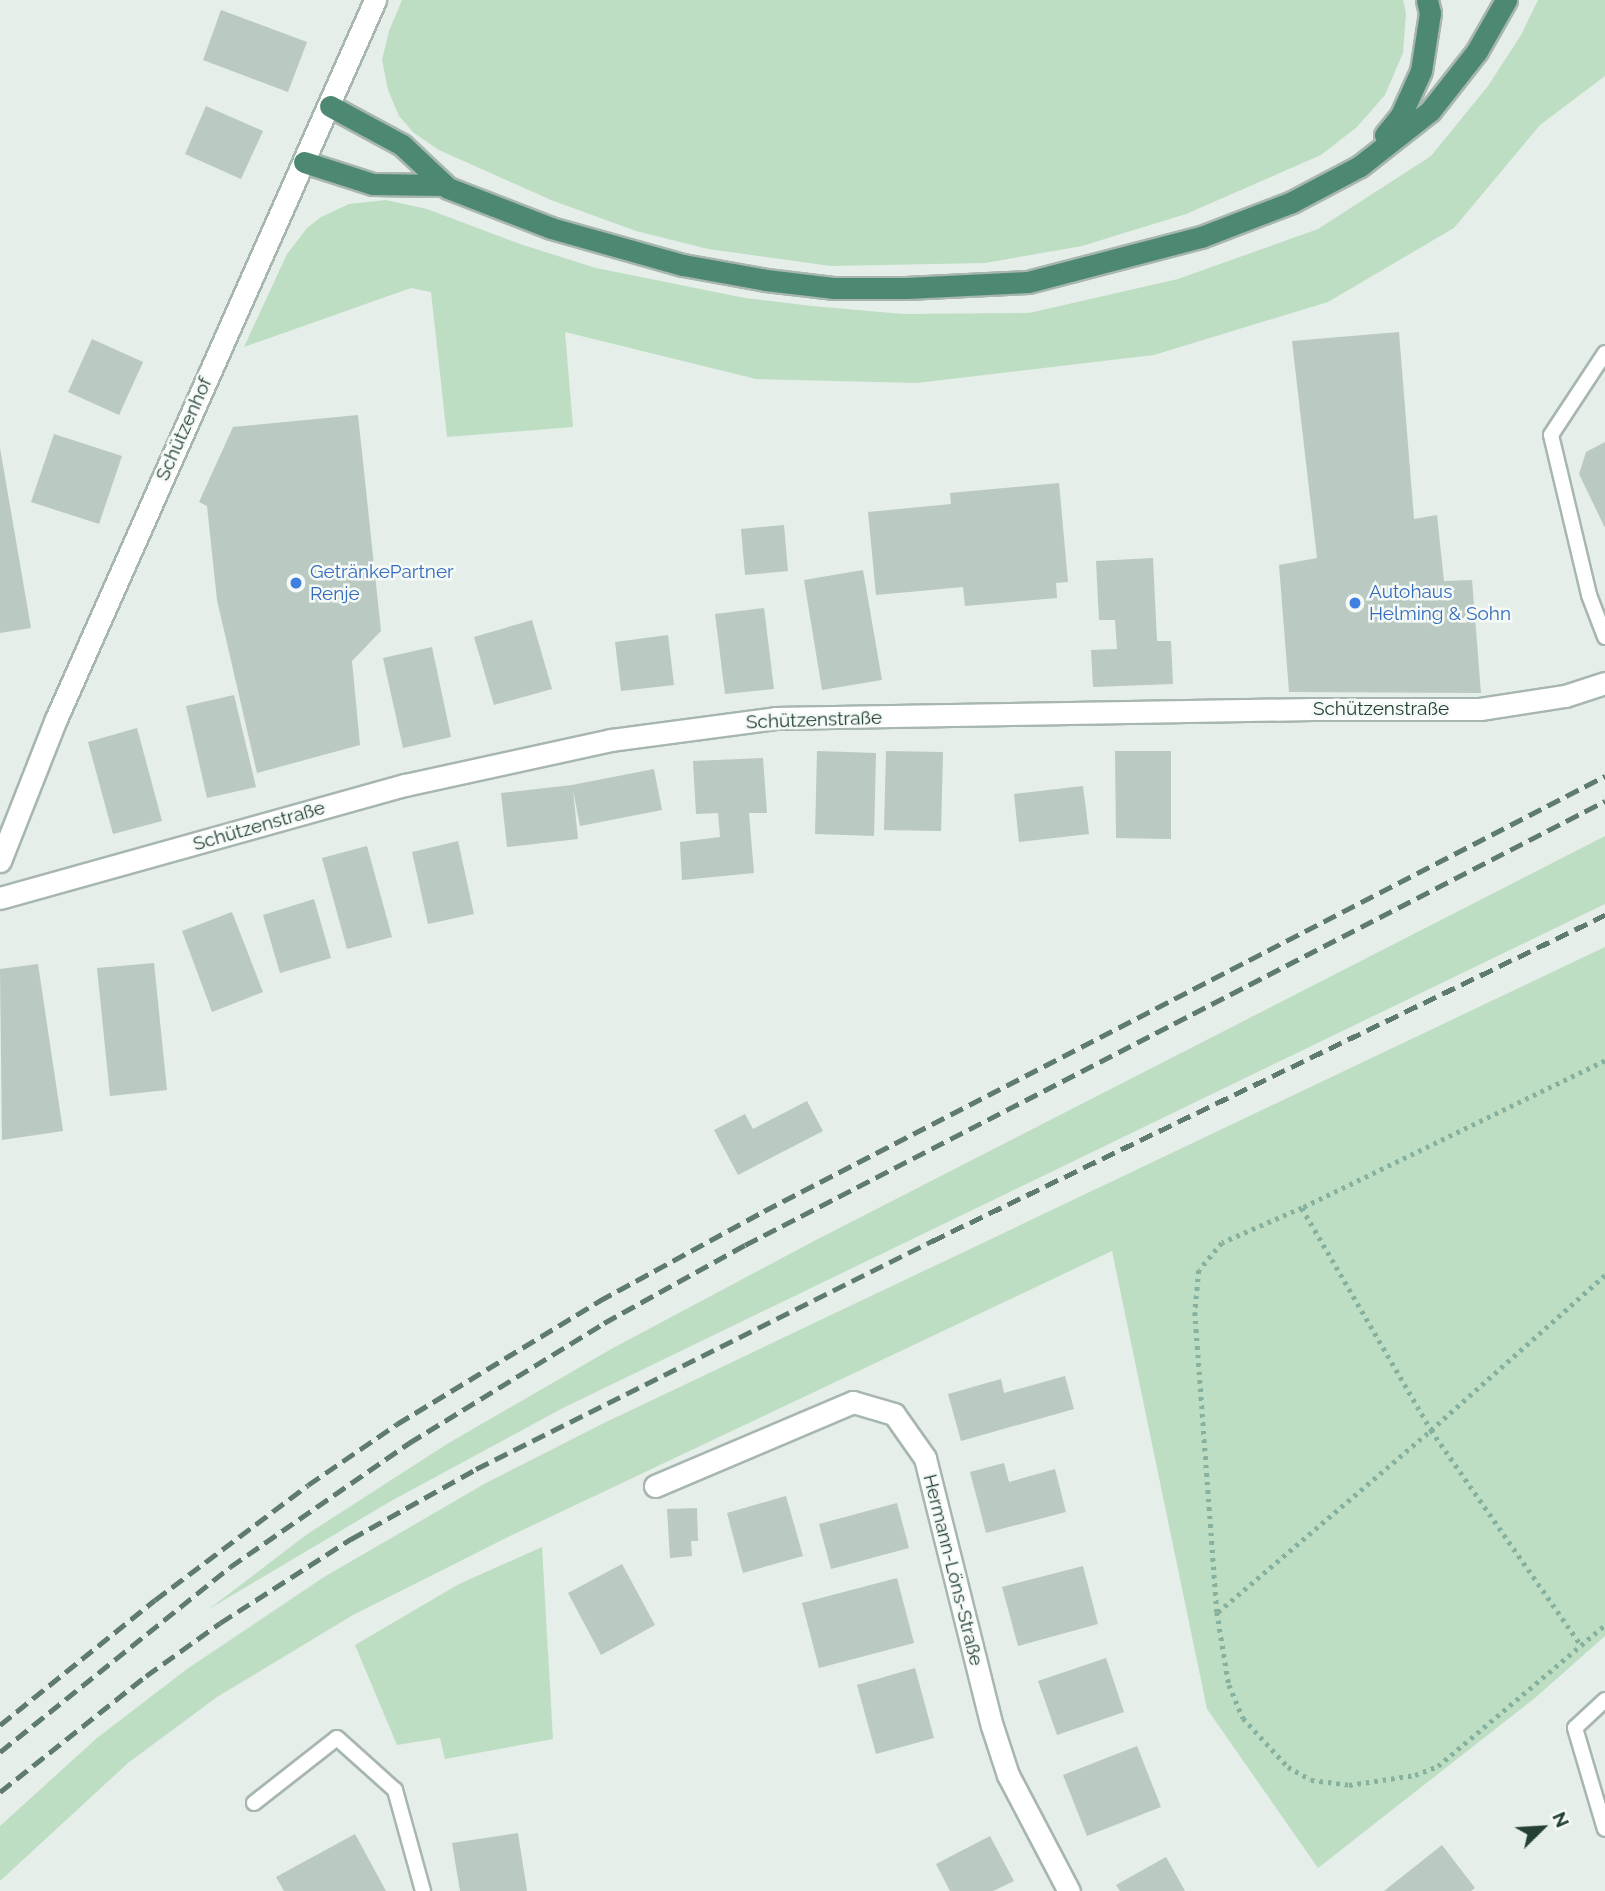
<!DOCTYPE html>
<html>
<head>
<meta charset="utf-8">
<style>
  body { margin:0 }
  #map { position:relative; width:1605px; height:1891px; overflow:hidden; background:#e5eee9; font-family:Raleway,sans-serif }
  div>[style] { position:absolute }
  .green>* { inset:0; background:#bedec3 }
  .building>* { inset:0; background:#bac9c1 }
  .path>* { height:4.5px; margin-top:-2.25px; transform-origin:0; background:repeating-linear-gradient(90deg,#85b19e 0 3.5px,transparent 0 8.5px) }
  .roads { filter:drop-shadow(2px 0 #a7b6af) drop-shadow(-2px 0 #a7b6af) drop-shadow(0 2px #a7b6af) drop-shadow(0 -2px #a7b6af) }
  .service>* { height:14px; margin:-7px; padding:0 7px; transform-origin:7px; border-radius:7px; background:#fff }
  .minor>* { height:21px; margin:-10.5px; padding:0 10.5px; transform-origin:10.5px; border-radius:10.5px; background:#fff }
  .tertiary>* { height:21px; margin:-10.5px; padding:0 10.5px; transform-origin:10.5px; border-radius:10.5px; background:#fff }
  .trunk>* { height:21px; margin:-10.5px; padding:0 10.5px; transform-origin:10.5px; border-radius:10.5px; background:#4d8872 }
  .rail>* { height:5px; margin-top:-2.5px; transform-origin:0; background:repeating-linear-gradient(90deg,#5f7b70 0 14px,transparent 0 21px) }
  .dots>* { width:19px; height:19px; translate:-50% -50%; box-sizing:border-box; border:4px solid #f5faf7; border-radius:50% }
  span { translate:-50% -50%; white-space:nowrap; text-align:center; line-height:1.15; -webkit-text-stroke:5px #f5faf7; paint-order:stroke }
  .street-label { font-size:19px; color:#244035 }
  .shop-label { font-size:19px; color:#366cbe }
  .left { translate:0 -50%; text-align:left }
  .north { position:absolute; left:1507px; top:1793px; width:70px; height:70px; -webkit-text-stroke:5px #f5faf7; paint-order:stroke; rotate:66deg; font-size:19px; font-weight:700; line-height:28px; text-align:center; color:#244035 }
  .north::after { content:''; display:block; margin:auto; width:24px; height:32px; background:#244035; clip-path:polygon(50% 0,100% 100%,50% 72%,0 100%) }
</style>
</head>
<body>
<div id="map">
  <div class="green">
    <i style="clip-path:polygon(402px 0,1403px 0,1406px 13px,1403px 53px,1385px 95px,1357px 127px,1321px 155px,1186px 214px,1082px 246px,985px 263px,831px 266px,708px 249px,636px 231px,551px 200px,439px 150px,414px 133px,399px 116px,388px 90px,382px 60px,389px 31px)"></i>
    <i style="clip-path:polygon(1538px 0,1605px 0,1605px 76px,1540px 125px,1454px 228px,1328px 302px,1154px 355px,917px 383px,756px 379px,565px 332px,573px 427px,447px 437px,431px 292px,411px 288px,244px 347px,287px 254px,307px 228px,321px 217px,349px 204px,386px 200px,427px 209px,520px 244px,596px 268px,745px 298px,812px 306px,903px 314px,1029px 313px,1178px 279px,1318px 229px,1431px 156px,1488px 86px,1521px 35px)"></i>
    <i style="clip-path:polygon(1605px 836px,1605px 904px,563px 1408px,391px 1501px,209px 1609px,306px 1535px,447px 1444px,613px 1348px,816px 1240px)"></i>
    <i style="clip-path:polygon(1605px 947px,1605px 1636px,1535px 1698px,1318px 1868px,1207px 1709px,1112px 1251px,510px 1536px,353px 1615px,217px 1697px,128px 1763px,0 1881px,0 1826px,97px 1738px,187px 1669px,324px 1577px,486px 1483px,604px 1423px)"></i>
    <i style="clip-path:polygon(542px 1547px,553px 1739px,445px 1759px,440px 1738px,397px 1745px,355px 1645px,459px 1584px)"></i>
  </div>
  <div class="building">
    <i style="clip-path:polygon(221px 10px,307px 42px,288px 92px,203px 60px)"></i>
    <i style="clip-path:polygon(206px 106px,263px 131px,241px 179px,185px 154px)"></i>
    <i style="clip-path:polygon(1399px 332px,1414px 519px,1437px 515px,1444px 581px,1472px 580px,1481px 693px,1289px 692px,1279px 565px,1317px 558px,1292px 341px)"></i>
    <i style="clip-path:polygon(92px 339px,143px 362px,119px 415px,68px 392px)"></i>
    <i style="clip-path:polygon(358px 415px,381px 631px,352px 661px,360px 745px,257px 773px,217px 600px,207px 506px,199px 502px,233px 427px)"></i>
    <i style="clip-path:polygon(54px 434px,122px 456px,99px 524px,31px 502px)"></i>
    <i style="clip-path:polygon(1605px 442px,1605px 528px,1579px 474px,1586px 452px)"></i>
    <i style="clip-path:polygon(0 448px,31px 628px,0 633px)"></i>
    <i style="clip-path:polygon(1059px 483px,1068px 582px,1056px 583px,1057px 598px,965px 606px,963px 587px,876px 595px,868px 512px,951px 504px,950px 493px)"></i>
    <i style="clip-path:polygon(784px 525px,788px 571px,745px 575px,741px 529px)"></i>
    <i style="clip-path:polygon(1153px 558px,1157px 641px,1171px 641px,1173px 684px,1093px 687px,1091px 650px,1117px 649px,1115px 620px,1099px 620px,1096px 561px)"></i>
    <i style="clip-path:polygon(863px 570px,882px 680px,822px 690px,804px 580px)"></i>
    <i style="clip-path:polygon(764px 608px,774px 689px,725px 694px,715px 614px)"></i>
    <i style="clip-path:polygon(532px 620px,552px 689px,494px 705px,474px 637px)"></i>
    <i style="clip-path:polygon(668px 635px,674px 685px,621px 691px,615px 642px)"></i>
    <i style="clip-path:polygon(432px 647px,451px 737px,403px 748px,383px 658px)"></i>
    <i style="clip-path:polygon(234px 695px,256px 787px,207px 798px,186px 706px)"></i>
    <i style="clip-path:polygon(137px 728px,162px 821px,113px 834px,88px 742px)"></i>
    <i style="clip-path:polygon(817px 751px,876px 753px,874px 836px,815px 834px)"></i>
    <i style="clip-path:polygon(886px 751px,943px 752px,941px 831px,884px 830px)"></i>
    <i style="clip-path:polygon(1115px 751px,1171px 751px,1171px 839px,1116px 838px)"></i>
    <i style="clip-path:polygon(763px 758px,767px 813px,749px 813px,754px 873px,682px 880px,680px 842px,720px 837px,718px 813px,696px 814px,693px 761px)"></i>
    <i style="clip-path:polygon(654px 769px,662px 810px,580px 826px,573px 790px,578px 839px,507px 847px,501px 793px,572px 785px)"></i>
    <i style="clip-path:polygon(1083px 786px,1089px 834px,1019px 842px,1014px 794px)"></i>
    <i style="clip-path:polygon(458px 841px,474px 914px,428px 924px,412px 852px)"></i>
    <i style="clip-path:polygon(367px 846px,392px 937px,347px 949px,322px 858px)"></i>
    <i style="clip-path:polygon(314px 899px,331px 958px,280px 973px,263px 915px)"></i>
    <i style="clip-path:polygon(232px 912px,263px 992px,212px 1012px,182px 931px)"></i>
    <i style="clip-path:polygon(154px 963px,167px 1090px,110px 1096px,97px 968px)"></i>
    <i style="clip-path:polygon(38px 964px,63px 1131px,2px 1140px,0 969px)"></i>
    <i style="clip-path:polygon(807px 1101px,823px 1131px,738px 1175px,714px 1130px,745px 1114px,753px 1129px)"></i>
    <i style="clip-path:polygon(1065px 1376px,1074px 1409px,961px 1441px,948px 1394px,1001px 1379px,1004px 1393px)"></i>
    <i style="clip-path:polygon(1004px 1463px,1009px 1482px,1055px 1469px,1066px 1512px,986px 1533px,970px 1472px)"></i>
    <i style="clip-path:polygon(786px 1496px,803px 1556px,743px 1573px,727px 1513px)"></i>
    <i style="clip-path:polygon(897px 1503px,909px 1548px,831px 1569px,819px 1524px)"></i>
    <i style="clip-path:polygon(697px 1508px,698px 1541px,691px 1541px,692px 1556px,670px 1558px,667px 1509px)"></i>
    <i style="clip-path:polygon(622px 1564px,655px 1625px,601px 1655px,568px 1593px)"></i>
    <i style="clip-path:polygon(1083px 1566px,1098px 1624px,1018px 1646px,1002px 1587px)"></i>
    <i style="clip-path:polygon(897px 1578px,914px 1643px,819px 1668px,802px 1603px)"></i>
    <i style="clip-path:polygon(1106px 1658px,1124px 1712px,1057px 1735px,1038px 1681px)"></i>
    <i style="clip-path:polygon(915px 1668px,934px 1738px,876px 1754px,857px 1685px)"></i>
    <i style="clip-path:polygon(1137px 1746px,1161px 1807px,1087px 1836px,1063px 1775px)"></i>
    <i style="clip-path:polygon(518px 1833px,527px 1891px,460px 1891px,452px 1843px)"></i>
    <i style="clip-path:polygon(355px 1834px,386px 1891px,284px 1891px,276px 1877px)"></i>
    <i style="clip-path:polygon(990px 1836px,1014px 1881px,993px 1891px,950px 1891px,936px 1864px)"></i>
    <i style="clip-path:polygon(1442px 1845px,1475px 1888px,1471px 1891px,1384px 1891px)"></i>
    <i style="clip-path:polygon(1166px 1857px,1185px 1891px,1120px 1891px,1116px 1885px)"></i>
  </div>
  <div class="path">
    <i style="left:1605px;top:1061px;width:337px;rotate:154.1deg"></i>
    <i style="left:1302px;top:1208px;width:87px;rotate:156.4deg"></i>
    <i style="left:1222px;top:1243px;width:35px;rotate:130deg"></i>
    <i style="left:1199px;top:1270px;width:42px;rotate:95.4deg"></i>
    <i style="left:1195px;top:1312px;width:301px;rotate:85.8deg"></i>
    <i style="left:1217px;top:1612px;width:74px;rotate:80.7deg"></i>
    <i style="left:1229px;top:1685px;width:36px;rotate:67deg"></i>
    <i style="left:1243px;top:1718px;width:67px;rotate:47.4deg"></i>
    <i style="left:1288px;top:1767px;width:26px;rotate:29deg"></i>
    <i style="left:1311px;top:1780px;width:38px;rotate:7deg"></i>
    <i style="left:1349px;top:1785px;width:67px;rotate:-8.6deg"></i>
    <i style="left:1415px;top:1775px;width:25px;rotate:-21deg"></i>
    <i style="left:1438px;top:1766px;width:219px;rotate:-40.2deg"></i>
    <i style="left:1302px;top:1208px;width:257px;rotate:59.8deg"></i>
    <i style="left:1431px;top:1430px;width:262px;rotate:55.1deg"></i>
    <i style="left:1218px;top:1612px;width:280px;rotate:-40.5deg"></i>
    <i style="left:1431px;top:1430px;width:233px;rotate:-41.7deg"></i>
  </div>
  <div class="roads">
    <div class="service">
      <i style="left:1605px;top:353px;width:98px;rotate:123.4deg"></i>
      <i style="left:1551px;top:435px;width:164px;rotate:76.6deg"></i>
      <i style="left:1589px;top:595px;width:45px;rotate:69.1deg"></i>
      <i style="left:1605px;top:1700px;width:41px;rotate:137deg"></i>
      <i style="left:1575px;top:1728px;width:105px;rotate:73.5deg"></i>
      <i style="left:254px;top:1803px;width:105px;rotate:-38.1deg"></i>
      <i style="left:337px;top:1738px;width:78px;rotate:41.9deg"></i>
      <i style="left:395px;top:1790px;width:105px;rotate:74.5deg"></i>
    </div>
    <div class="minor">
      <i style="left:0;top:898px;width:420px;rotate:-15.6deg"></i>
      <i style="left:405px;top:785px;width:211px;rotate:-12.3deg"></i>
      <i style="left:611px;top:740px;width:165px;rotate:-7.6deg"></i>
      <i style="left:775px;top:718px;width:538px;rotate:-0.96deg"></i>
      <i style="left:1313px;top:709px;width:167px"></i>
      <i style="left:1480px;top:709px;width:86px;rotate:-8.7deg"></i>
      <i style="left:1565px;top:696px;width:42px;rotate:-18deg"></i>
      <i style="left:655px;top:1486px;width:215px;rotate:-23deg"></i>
      <i style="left:853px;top:1402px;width:43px;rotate:16.3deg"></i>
      <i style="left:894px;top:1414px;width:54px;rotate:54.8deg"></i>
      <i style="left:925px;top:1458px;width:276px;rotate:76deg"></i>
      <i style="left:992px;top:1726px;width:52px;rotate:71.9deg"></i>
      <i style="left:1008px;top:1775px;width:131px;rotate:62.3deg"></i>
    </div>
    <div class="tertiary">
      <i style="left:0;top:861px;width:153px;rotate:-68.5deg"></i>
      <i style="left:56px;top:719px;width:787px;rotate:-66.07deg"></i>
    </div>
    <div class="trunk">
      <i style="left:330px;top:106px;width:82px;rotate:28.4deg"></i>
      <i style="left:402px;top:145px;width:63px;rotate:43.1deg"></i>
      <i style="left:448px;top:188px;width:110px;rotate:21.2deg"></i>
      <i style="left:551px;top:228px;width:137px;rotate:15.7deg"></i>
      <i style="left:683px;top:265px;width:84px;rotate:10.2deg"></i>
      <i style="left:766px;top:280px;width:67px;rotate:6.8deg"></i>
      <i style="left:833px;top:288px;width:73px"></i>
      <i style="left:906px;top:288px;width:122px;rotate:-2.8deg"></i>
      <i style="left:1028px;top:282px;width:179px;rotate:-14.6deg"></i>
      <i style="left:1201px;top:237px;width:97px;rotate:-21deg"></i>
      <i style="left:1292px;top:202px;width:77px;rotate:-27.9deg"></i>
      <i style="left:1360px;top:166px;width:89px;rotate:-38.2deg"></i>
      <i style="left:1430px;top:111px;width:76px;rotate:-51.9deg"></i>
      <i style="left:1477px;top:51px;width:59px;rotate:-60.4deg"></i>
      <i style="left:1385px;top:135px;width:26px;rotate:-51deg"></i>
      <i style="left:1401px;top:115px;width:48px;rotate:-65.6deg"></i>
      <i style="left:1421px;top:71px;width:59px;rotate:-81.2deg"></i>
      <i style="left:1430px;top:13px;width:13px;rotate:-103deg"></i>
      <i style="left:304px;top:162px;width:72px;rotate:17.7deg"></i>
      <i style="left:373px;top:184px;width:69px;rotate:0.8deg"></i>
    </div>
  </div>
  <div class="rail">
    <i style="left:0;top:1725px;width:199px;rotate:-38.9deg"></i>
    <i style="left:155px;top:1600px;width:191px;rotate:-36.9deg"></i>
    <i style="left:308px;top:1485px;width:108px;rotate:-34.4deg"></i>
    <i style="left:397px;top:1424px;width:237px;rotate:-31.3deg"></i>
    <i style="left:599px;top:1301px;width:188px;rotate:-28.6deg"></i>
    <i style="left:764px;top:1211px;width:947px;rotate:-27.35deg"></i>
    <i style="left:0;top:1752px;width:295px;rotate:-38.8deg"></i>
    <i style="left:230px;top:1567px;width:218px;rotate:-34.7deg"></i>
    <i style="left:409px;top:1443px;width:229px;rotate:-31.6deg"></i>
    <i style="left:604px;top:1323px;width:161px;rotate:-29deg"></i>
    <i style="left:745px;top:1245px;width:968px;rotate:-27.31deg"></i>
    <i style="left:0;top:1792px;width:186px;rotate:-38.5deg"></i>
    <i style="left:146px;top:1676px;width:91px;rotate:-35.6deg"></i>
    <i style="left:220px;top:1623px;width:156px;rotate:-32.7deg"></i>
    <i style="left:351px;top:1539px;width:143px;rotate:-29.2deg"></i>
    <i style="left:476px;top:1469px;width:510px;rotate:-26.57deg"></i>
    <i style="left:932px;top:1241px;width:748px;rotate:-25.85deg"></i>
  </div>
  <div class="dots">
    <i style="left:296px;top:583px;background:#3f7fe0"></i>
    <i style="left:1355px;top:603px;background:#3f7fe0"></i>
  </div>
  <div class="street-label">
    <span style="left:184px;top:429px;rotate:-66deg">Schützenhof</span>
    <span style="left:1381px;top:709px">Schützenstraße</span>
    <span style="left:814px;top:720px;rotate:-2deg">Schützenstraße</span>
    <span style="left:259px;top:826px;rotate:-16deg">Schützenstraße</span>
    <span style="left:953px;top:1570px;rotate:76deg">Hermann-Löns-Straße</span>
  </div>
  <div class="shop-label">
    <span class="left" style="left:310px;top:583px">GetränkePartner<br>Renje</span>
    <span class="left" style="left:1369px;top:603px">Autohaus<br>Helming &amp; Sohn</span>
  </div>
  <div class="north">N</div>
</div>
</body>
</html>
